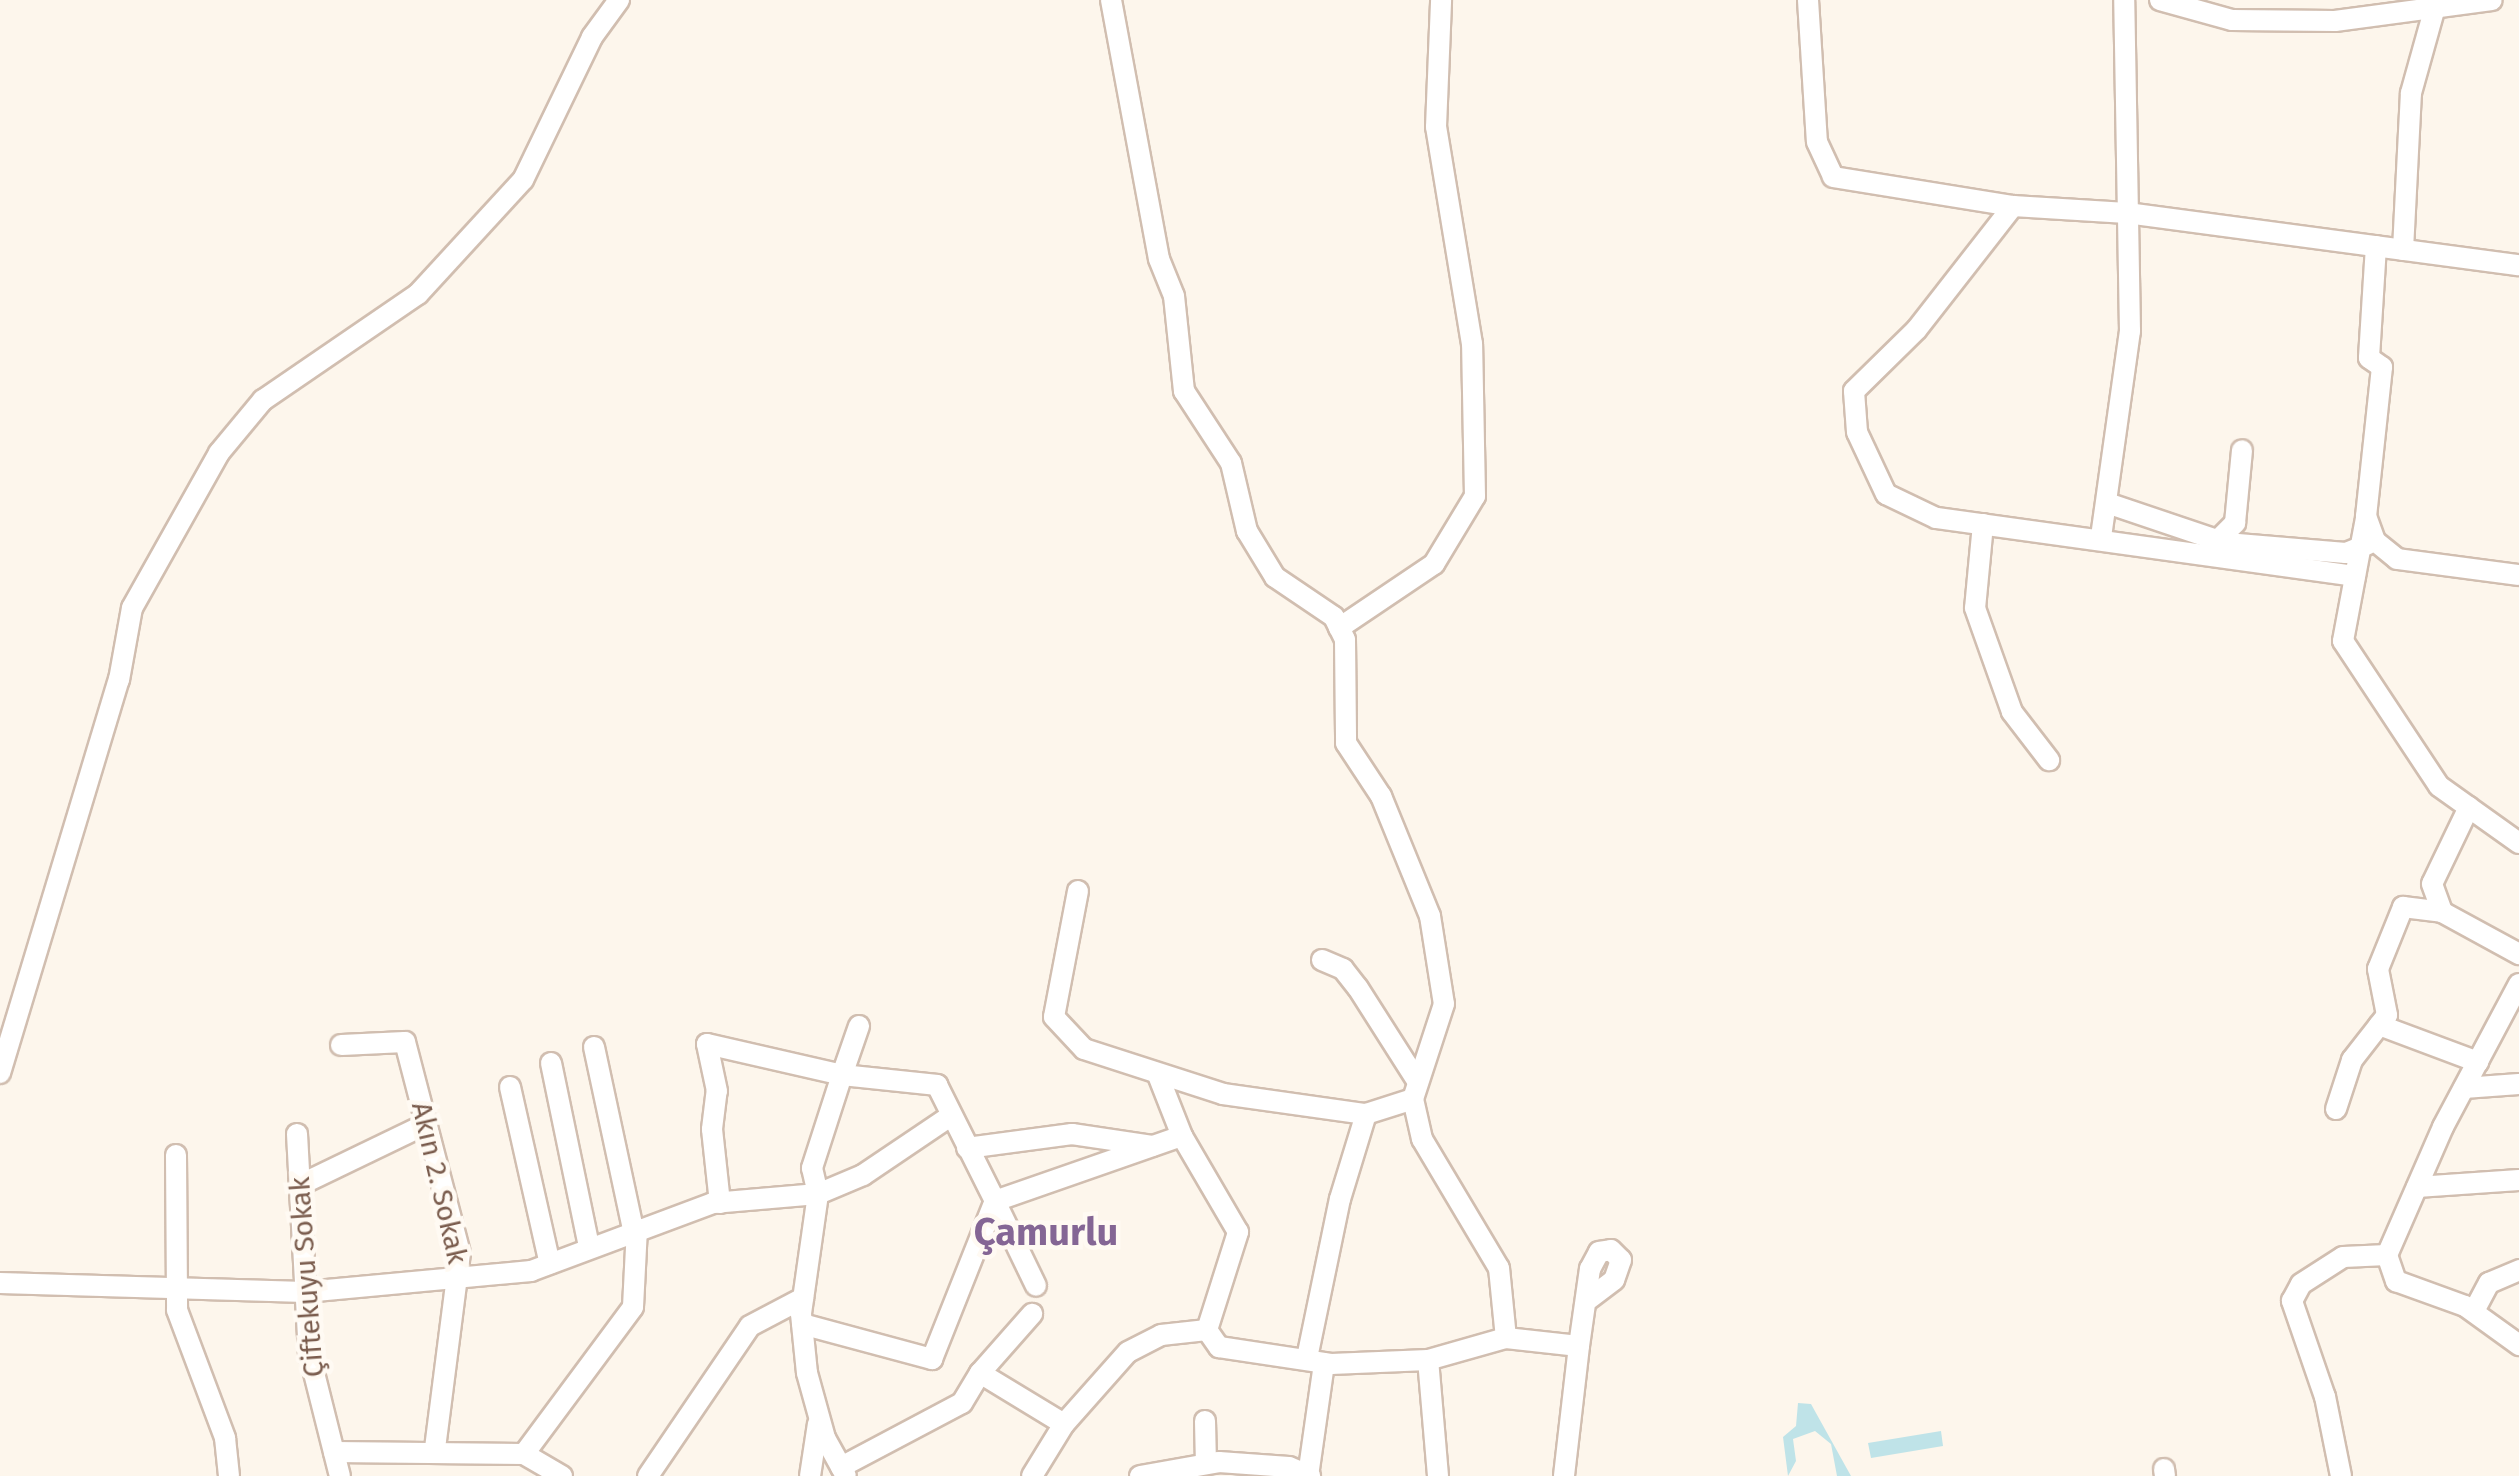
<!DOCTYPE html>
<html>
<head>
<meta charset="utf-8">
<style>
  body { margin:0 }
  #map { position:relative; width:2519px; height:1476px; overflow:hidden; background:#fdf6ec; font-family:"Fira Sans",sans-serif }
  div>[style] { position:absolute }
  .water>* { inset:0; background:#bfe3e8 }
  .roads { filter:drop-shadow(2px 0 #d1beb0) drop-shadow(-2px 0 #d1beb0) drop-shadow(0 2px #d1beb0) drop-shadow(0 -2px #d1beb0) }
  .minor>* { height:20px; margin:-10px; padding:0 10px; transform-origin:10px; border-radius:10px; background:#fff }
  span { translate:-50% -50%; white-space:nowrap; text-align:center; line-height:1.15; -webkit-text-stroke:9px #fffaf3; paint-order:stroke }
  .street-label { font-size:28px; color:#7a5c4d }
  .district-label { font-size:38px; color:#846695; font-weight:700 }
</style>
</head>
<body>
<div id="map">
  <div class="water">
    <i style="clip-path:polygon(1798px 1403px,1811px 1404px,1851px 1476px,1837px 1476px,1831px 1444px,1815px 1431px,1793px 1439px,1796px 1461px,1788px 1476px,1783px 1437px,1796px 1426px)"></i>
    <i style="clip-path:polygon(1941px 1431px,1943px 1446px,1871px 1458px,1868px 1443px)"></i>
  </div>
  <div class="roads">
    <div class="minor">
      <i style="left:1111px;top:0;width:263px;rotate:79.5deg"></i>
      <i style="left:1159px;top:259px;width:40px;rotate:68deg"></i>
      <i style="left:1174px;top:296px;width:96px;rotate:84deg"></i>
      <i style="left:1184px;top:391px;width:86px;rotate:56.9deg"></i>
      <i style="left:1231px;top:463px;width:70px;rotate:76.8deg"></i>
      <i style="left:1247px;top:531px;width:54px;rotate:58.7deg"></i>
      <i style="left:1275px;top:577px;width:71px;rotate:34.1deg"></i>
      <i style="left:1334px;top:617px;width:25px;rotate:64deg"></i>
      <i style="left:1345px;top:640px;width:103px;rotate:89.4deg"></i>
      <i style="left:1346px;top:743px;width:64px;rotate:56.6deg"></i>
      <i style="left:1381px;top:796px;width:130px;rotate:67.8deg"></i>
      <i style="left:1430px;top:916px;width:89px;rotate:81deg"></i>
      <i style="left:1444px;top:1004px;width:100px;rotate:108.1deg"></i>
      <i style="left:1808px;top:0;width:142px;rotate:86.4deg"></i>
      <i style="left:1817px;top:142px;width:38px;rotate:65deg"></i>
      <i style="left:1833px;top:177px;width:182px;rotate:9.2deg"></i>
      <i style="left:2160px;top:0;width:75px;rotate:15.5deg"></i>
      <i style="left:2232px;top:20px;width:103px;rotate:0.6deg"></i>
      <i style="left:2335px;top:21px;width:158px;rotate:-7.6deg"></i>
      <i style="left:2376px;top:246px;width:112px;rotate:93.6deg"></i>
      <i style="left:2369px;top:358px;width:16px;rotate:35deg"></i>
      <i style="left:2382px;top:367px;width:150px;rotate:96.1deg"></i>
      <i style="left:2366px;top:516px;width:27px;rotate:70deg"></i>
      <i style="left:2375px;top:541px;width:28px;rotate:39deg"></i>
      <i style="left:2397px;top:559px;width:123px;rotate:7.5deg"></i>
      <i style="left:2403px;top:250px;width:157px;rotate:-87.1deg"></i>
      <i style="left:2411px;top:93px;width:97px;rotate:-74.4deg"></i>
      <i style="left:2110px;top:504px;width:122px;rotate:18.6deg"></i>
      <i style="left:2226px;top:543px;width:120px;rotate:4.8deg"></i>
      <i style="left:2346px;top:553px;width:24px;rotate:-22deg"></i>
      <i style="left:2366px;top:518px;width:125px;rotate:100.6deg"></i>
      <i style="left:2343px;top:641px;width:174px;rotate:56.5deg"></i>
      <i style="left:2439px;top:786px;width:98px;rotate:35.5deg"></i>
      <i style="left:1983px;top:524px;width:84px;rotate:95.4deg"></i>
      <i style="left:1975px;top:608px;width:110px;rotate:70.4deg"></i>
      <i style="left:2012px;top:712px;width:61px;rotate:52.4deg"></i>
      <i style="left:2101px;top:537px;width:208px;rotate:-82deg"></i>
      <i style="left:2130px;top:331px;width:331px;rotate:-91deg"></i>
      <i style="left:2212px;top:546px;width:33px;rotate:-45deg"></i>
      <i style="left:2235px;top:523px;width:73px;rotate:-84.5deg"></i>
      <i style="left:2355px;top:576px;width:423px;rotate:-172.1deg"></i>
      <i style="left:1936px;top:518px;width:55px;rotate:-154.4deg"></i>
      <i style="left:1886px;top:494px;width:68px;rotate:-115.1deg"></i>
      <i style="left:1857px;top:432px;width:41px;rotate:-94.2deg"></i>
      <i style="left:1854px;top:391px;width:88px;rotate:-44.5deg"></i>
      <i style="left:1917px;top:329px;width:156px;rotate:-52deg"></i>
      <i style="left:2013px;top:206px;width:114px;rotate:3.5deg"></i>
      <i style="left:2127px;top:213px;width:395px;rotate:7.6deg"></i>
      <i style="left:1339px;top:628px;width:115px;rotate:-34deg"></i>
      <i style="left:1434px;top:564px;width:79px;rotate:-58.9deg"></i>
      <i style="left:1475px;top:496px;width:152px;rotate:-91.1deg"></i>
      <i style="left:1472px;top:344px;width:220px;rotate:-99.4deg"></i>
      <i style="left:1436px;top:127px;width:127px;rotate:-87.7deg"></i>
      <i style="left:2469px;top:807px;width:85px;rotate:115.7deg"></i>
      <i style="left:2432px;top:884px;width:30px;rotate:70deg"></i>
      <i style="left:2442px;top:912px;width:88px;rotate:28.6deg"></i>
      <i style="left:1078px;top:891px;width:128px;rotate:100.8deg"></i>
      <i style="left:1054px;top:1017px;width:44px;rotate:46.8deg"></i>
      <i style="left:1084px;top:1049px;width:146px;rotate:17.9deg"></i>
      <i style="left:1223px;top:1094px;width:144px;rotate:8deg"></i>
      <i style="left:1366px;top:1114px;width:49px;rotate:-17.7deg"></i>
      <i style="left:1413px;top:1099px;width:41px;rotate:77.3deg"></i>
      <i style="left:1422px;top:1139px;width:150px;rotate:59.2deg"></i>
      <i style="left:1499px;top:1268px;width:70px;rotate:84.3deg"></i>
      <i style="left:1322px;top:960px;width:23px;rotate:23deg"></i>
      <i style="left:1343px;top:969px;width:24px;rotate:52deg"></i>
      <i style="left:1358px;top:988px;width:108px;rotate:57.5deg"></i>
      <i style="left:2519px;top:984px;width:162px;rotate:118deg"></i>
      <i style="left:2443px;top:1127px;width:140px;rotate:113.6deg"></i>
      <i style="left:2387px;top:1255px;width:28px;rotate:71deg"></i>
      <i style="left:2396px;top:1281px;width:73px;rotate:19.9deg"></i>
      <i style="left:2465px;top:1306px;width:67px;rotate:35.8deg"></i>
      <i style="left:2379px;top:1025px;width:106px;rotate:20.5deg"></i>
      <i style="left:859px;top:1026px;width:52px;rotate:109.1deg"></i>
      <i style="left:842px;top:1075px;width:96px;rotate:6deg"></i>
      <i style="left:937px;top:1085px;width:130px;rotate:63.4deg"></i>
      <i style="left:995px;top:1201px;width:198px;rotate:-19.2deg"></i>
      <i style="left:1182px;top:1136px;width:66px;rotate:-111.5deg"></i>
      <i style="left:341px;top:1045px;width:64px;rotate:-2.7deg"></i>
      <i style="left:405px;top:1042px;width:218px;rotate:75.4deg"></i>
      <i style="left:460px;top:1253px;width:197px;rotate:97.3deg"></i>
      <i style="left:594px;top:1047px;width:186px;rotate:77.9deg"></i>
      <i style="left:551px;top:1063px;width:187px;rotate:78.3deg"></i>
      <i style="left:0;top:1073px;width:411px;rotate:-73.2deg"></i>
      <i style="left:119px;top:680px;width:73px;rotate:-79.8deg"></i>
      <i style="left:132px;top:608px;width:178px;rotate:-60.7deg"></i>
      <i style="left:219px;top:453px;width:69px;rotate:-50.3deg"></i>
      <i style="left:263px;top:400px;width:188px;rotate:-34.4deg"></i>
      <i style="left:418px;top:294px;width:155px;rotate:-47.4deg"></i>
      <i style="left:523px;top:180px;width:159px;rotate:-64.2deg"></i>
      <i style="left:592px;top:37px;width:46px;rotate:-53.9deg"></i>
      <i style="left:510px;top:1087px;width:181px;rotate:77.3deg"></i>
      <i style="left:2464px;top:1088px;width:55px;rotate:-4.2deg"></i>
      <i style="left:2336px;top:1109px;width:52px;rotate:-71.9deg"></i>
      <i style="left:2352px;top:1060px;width:57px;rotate:-52.1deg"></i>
      <i style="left:2387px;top:1015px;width:47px;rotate:-101.1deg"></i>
      <i style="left:2378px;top:969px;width:67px;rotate:-68deg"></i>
      <i style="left:2403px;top:907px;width:39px;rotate:7deg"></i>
      <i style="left:297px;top:1134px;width:219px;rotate:86.9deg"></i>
      <i style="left:309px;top:1353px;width:127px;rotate:75.9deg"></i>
      <i style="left:967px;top:1148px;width:106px;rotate:-7.6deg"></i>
      <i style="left:1072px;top:1134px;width:81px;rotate:8.5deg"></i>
      <i style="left:176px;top:1155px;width:155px;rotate:89.6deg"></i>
      <i style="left:177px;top:1310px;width:137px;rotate:69.4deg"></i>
      <i style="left:225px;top:1438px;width:38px;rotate:84deg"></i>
      <i style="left:300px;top:1185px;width:140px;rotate:-25.8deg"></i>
      <i style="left:2417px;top:1187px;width:102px;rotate:-3.9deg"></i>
      <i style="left:995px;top:1201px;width:94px;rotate:64.2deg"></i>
      <i style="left:720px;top:1203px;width:74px;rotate:-96.2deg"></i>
      <i style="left:712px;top:1129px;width:38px;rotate:-83deg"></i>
      <i style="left:717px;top:1091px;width:48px;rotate:-102deg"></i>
      <i style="left:707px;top:1044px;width:139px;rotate:12.9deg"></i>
      <i style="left:842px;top:1075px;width:98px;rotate:107.9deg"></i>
      <i style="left:812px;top:1168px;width:27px;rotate:77deg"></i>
      <i style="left:818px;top:1194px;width:121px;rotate:98.1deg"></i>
      <i style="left:801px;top:1314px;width:59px;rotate:84.2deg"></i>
      <i style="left:807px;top:1373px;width:67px;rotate:74.5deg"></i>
      <i style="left:825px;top:1438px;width:43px;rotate:61.1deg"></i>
      <i style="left:0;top:1283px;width:305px;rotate:1.7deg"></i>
      <i style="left:305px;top:1292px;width:227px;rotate:-5.3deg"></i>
      <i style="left:531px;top:1271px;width:194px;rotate:-20.5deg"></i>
      <i style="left:713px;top:1203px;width:105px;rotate:-4.9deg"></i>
      <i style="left:818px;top:1194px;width:49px;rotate:-22.9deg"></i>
      <i style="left:863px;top:1175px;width:104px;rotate:-34deg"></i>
      <i style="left:2474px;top:1311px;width:32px;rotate:-62deg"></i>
      <i style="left:2489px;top:1283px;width:33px;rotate:-23deg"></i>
      <i style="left:802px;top:1324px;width:135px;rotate:15.1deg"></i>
      <i style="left:932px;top:1359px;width:170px;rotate:-68.3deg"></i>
      <i style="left:1207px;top:1330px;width:21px;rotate:55deg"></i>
      <i style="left:1219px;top:1347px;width:113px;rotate:8.6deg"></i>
      <i style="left:1331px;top:1364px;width:97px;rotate:-2.4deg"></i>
      <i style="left:1579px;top:1346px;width:78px;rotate:-81.9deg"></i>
      <i style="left:1590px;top:1269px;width:19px;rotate:-62deg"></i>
      <i style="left:1599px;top:1252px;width:12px;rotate:-9deg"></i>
      <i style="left:1611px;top:1250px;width:14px;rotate:45deg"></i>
      <i style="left:1621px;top:1260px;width:21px;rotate:109deg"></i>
      <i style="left:1614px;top:1280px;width:31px;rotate:143deg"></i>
      <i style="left:1307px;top:1358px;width:162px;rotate:-78.3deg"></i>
      <i style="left:1340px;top:1199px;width:89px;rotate:-73deg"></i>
      <i style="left:980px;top:1373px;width:79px;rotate:-48.6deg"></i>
      <i style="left:1205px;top:1421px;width:43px;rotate:88.7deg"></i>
      <i style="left:334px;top:1452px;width:190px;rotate:0.6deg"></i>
      <i style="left:524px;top:1454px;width:44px;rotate:30.1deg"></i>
      <i style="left:524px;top:1454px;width:183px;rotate:-53.4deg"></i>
      <i style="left:633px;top:1307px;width:79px;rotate:-87.1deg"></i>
      <i style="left:841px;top:1467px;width:137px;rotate:-27.9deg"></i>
      <i style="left:962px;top:1403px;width:35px;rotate:-59deg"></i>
      <i style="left:980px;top:1373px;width:98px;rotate:31.3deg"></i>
      <i style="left:2164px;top:1469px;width:7px;rotate:82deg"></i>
      <i style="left:648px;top:1476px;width:181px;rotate:-55.8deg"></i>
      <i style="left:750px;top:1326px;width:60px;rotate:-27.8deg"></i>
      <i style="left:810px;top:1476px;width:53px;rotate:-81.3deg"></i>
      <i style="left:1032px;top:1476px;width:61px;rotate:-58.4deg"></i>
      <i style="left:1064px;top:1424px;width:96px;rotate:-48.4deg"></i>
      <i style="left:1128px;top:1352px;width:37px;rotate:-27deg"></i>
      <i style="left:1161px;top:1335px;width:46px;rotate:-6.2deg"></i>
      <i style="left:1207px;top:1330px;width:103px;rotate:-72.4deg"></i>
      <i style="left:1238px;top:1232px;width:111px;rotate:-120.3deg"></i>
      <i style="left:1140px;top:1476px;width:80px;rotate:-10deg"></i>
      <i style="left:1219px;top:1462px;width:70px;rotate:4.1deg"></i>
      <i style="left:1289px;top:1467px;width:23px;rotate:23deg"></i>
      <i style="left:1308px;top:1476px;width:114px;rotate:-81.9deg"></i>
      <i style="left:1438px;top:1476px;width:116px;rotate:-94.9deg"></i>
      <i style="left:1428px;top:1360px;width:81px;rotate:-15.8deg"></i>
      <i style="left:1506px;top:1338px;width:73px;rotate:6.3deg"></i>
      <i style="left:1579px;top:1346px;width:131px;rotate:96.6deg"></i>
      <i style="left:2341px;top:1476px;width:81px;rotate:-101.4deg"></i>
      <i style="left:2325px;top:1397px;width:102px;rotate:-109deg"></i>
      <i style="left:2292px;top:1301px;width:19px;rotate:-62deg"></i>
      <i style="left:2301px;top:1284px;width:50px;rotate:-32.7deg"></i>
      <i style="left:2343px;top:1257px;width:44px;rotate:-2.6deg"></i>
    </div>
  </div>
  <div class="street-label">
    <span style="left:439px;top:1183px;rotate:77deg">Akın 2. Sokak</span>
    <span style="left:307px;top:1277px;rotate:-94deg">Çiftekuyu Sokak</span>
  </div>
  <div class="district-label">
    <span style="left:1046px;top:1233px">Çamurlu</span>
  </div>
</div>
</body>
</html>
